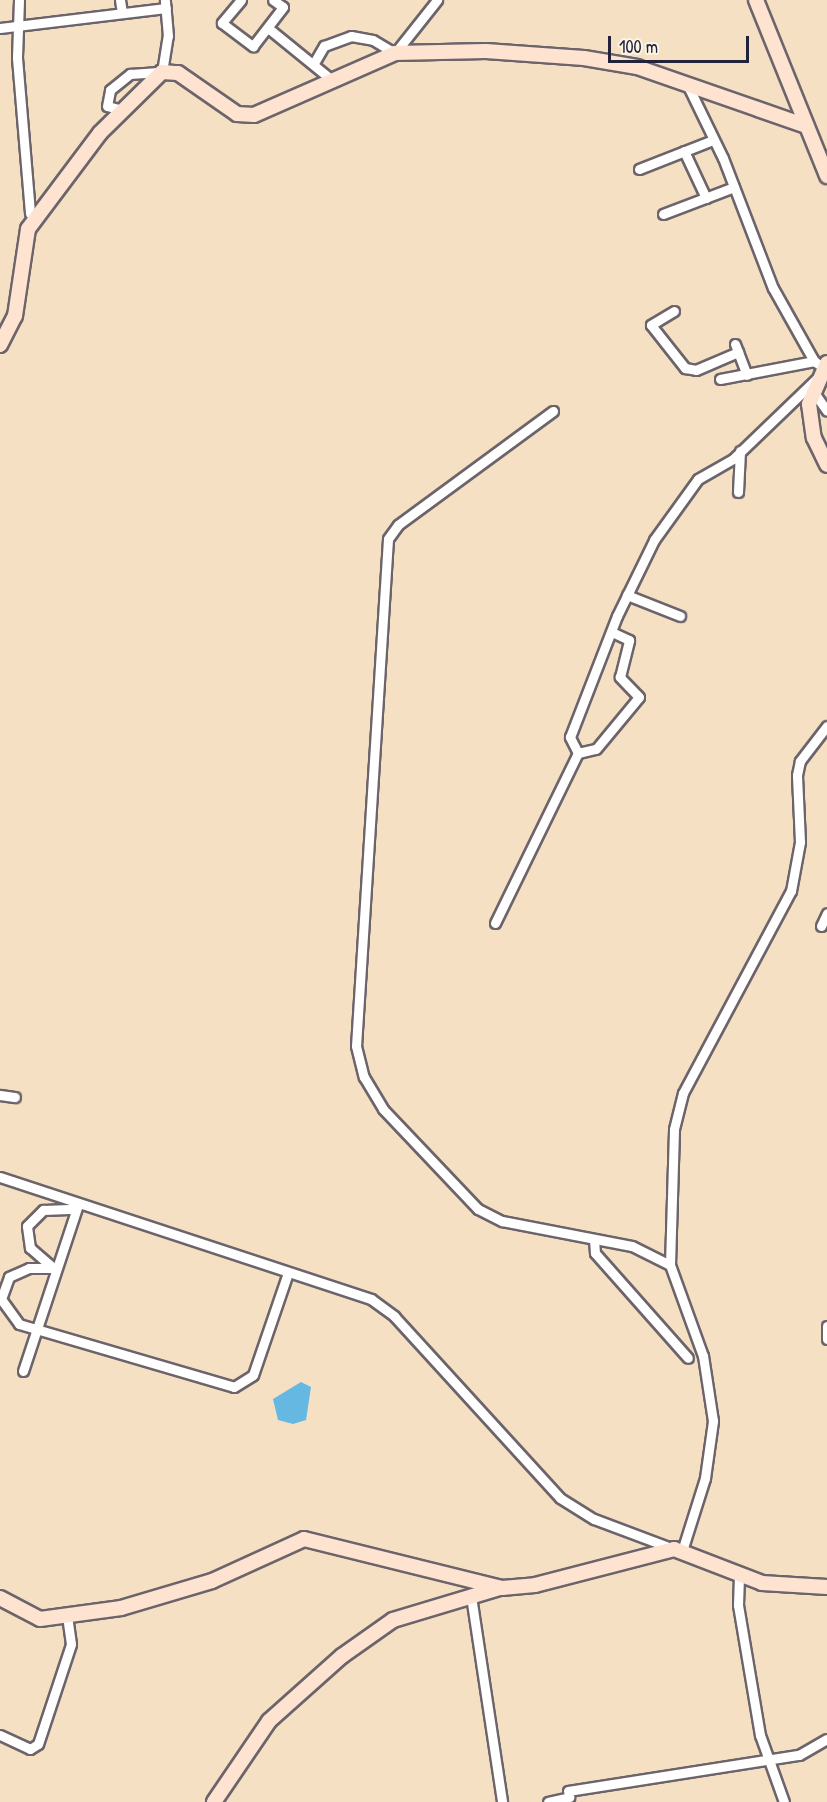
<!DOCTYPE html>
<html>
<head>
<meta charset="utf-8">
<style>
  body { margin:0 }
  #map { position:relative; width:827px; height:1802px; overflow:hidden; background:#f5e0c3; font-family:"Patrick Hand",sans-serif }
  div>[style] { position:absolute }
  .water>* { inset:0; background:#65b8e1 }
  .roads { filter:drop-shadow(2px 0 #6c646b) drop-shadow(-2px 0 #6c646b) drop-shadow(0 2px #6c646b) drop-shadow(0 -2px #6c646b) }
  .street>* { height:9px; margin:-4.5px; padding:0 4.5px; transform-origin:4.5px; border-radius:4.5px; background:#fff }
  .secondary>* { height:14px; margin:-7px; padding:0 7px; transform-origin:7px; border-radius:7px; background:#fee3d1 }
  span { translate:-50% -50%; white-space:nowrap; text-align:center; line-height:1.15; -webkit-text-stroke:4.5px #fcf5e5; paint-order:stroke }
  .scale { position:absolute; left:608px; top:36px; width:141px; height:27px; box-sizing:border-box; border:3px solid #22223b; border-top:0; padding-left:8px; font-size:18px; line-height:21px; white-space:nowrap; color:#22223b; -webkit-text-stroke:4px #fcf5e5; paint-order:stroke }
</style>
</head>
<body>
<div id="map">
  <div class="water">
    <i style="clip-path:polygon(301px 1382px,311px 1387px,306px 1420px,293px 1424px,278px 1420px,273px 1399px)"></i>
  </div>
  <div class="roads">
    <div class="street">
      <i style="left:19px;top:0;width:58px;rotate:92deg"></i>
      <i style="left:17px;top:58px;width:156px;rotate:85.2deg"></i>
      <i style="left:120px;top:0;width:13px;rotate:81deg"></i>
      <i style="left:241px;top:0;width:30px;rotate:130deg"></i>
      <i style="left:222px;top:23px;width:39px;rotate:37deg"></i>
      <i style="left:253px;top:46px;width:49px;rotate:-52.4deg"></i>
      <i style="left:283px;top:7px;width:12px;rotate:-145deg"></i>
      <i style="left:0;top:28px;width:167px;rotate:-6.9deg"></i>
      <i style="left:268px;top:28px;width:82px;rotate:39.1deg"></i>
      <i style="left:314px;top:63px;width:20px;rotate:-60deg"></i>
      <i style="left:324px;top:46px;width:29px;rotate:-20deg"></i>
      <i style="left:351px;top:36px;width:22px;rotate:10deg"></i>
      <i style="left:373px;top:40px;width:26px;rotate:31deg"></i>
      <i style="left:395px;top:53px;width:68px;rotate:-51.6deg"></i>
      <i style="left:687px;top:84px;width:82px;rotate:64.1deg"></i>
      <i style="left:723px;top:158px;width:139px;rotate:69deg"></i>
      <i style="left:773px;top:288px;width:84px;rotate:60.7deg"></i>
      <i style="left:814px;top:361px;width:12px;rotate:35deg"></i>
      <i style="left:123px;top:110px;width:16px;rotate:-166deg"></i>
      <i style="left:107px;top:106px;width:16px;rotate:-79deg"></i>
      <i style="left:110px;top:90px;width:26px;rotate:-39deg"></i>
      <i style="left:130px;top:74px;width:32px;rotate:-4deg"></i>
      <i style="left:162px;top:72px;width:36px;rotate:-81deg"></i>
      <i style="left:168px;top:36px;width:36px;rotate:-95deg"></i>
      <i style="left:684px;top:151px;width:52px;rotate:64.9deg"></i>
      <i style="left:639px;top:169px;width:79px;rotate:-21.4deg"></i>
      <i style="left:663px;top:214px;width:76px;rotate:-20.8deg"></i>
      <i style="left:674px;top:311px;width:27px;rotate:149deg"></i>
      <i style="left:651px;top:325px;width:55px;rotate:51.7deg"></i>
      <i style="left:685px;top:368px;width:11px;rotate:10deg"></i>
      <i style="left:696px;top:370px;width:46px;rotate:-23.2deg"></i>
      <i style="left:735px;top:344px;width:33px;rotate:69deg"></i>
      <i style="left:720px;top:379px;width:96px;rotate:-10.8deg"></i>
      <i style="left:813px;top:391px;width:24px;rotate:55deg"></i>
      <i style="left:553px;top:411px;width:192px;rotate:143.7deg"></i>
      <i style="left:398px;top:525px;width:17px;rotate:126deg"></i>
      <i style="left:388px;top:539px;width:508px;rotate:93.61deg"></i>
      <i style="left:356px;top:1046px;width:32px;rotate:76deg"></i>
      <i style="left:364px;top:1077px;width:37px;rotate:59deg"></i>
      <i style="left:383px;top:1109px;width:138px;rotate:46.5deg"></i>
      <i style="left:478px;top:1209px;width:27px;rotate:27deg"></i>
      <i style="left:502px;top:1221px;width:132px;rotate:10.9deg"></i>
      <i style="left:632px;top:1246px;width:42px;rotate:26.6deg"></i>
      <i style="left:738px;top:492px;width:41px;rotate:-87.2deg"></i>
      <i style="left:627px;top:595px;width:57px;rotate:21.6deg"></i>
      <i style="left:578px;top:753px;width:18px;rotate:-13deg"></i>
      <i style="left:596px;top:749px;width:67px;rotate:-50.4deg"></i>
      <i style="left:639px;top:697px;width:28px;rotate:-134deg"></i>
      <i style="left:620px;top:677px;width:38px;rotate:-76deg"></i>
      <i style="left:629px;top:640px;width:19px;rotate:-155deg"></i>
      <i style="left:495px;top:923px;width:189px;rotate:-64deg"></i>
      <i style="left:578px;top:753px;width:18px;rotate:-117deg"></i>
      <i style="left:570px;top:737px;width:130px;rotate:-68.8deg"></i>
      <i style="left:617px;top:616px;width:85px;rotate:-64deg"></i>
      <i style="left:654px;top:540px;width:75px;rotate:-54.2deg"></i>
      <i style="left:698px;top:479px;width:40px;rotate:-29.7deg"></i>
      <i style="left:733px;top:459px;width:115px;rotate:-43.9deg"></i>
      <i style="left:821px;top:926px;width:14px;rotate:-65deg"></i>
      <i style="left:0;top:1095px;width:15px;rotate:8deg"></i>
      <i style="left:0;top:1177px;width:391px;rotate:18.2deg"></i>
      <i style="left:371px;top:1299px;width:29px;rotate:36deg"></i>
      <i style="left:394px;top:1316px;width:246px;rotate:47.6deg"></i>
      <i style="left:560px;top:1498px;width:40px;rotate:32deg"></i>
      <i style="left:594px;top:1519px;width:85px;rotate:20.6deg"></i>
      <i style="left:594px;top:1239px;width:14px;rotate:86deg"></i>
      <i style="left:595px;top:1253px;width:140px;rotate:48.5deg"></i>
      <i style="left:51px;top:1266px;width:28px;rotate:-139deg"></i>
      <i style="left:30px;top:1248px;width:22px;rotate:-98deg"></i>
      <i style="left:27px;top:1226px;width:23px;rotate:-45deg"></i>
      <i style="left:43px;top:1210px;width:33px;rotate:-2deg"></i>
      <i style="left:56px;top:1268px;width:27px;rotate:180deg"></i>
      <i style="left:29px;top:1268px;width:22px;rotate:156deg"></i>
      <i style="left:9px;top:1277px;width:23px;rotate:110deg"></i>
      <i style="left:1px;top:1299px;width:31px;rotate:54deg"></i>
      <i style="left:19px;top:1324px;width:224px;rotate:16.3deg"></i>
      <i style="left:234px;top:1387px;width:22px;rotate:-32deg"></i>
      <i style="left:253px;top:1375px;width:108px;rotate:-71.1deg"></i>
      <i style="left:827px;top:1326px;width:13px;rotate:90deg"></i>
      <i style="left:23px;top:1371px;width:175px;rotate:-71.7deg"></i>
      <i style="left:682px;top:1551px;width:77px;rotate:-72.5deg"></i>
      <i style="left:705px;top:1478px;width:58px;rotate:-82deg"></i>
      <i style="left:713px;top:1421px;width:66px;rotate:-98.7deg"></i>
      <i style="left:703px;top:1356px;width:97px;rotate:-109.9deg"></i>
      <i style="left:670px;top:1265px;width:136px;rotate:-88.3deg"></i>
      <i style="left:674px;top:1129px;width:37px;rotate:-76deg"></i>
      <i style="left:683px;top:1093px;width:229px;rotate:-61.9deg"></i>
      <i style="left:791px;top:891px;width:50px;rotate:-79.6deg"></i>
      <i style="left:800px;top:842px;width:67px;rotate:-92.6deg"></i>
      <i style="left:797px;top:775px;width:14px;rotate:-78deg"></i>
      <i style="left:800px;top:761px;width:44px;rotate:-52.4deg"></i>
      <i style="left:739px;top:1576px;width:29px;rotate:92deg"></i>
      <i style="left:738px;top:1605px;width:132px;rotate:80.4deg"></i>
      <i style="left:760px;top:1735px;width:71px;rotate:70.3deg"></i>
      <i style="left:471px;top:1596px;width:208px;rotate:81.4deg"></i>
      <i style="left:0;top:1735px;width:33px;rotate:25deg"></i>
      <i style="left:30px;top:1749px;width:9px;rotate:-32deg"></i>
      <i style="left:38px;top:1744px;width:105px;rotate:-71.7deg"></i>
      <i style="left:71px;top:1644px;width:29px;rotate:-98deg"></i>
      <i style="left:568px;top:1791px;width:234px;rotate:-8.9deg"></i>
      <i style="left:799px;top:1755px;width:32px;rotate:-30deg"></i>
      <i style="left:548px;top:1802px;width:22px;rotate:-13deg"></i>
    </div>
    <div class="secondary">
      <i style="left:756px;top:0;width:190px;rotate:68deg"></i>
      <i style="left:0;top:345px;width:33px;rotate:-63deg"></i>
      <i style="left:15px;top:316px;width:88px;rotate:-81.5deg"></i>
      <i style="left:28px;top:229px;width:120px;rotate:-53.1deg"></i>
      <i style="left:100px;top:133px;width:87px;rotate:-44.5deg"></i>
      <i style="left:162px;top:72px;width:16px;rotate:4deg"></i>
      <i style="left:178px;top:73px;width:72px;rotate:34.8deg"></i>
      <i style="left:237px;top:114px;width:17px;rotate:3deg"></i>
      <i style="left:254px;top:115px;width:154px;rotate:-23.7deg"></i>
      <i style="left:395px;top:53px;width:91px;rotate:-1.3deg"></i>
      <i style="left:486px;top:51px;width:98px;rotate:4.1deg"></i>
      <i style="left:584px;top:58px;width:54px;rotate:9.6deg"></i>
      <i style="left:637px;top:67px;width:179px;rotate:19.2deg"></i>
      <i style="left:827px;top:363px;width:45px;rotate:113.7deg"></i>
      <i style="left:809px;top:404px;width:34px;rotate:82deg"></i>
      <i style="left:814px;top:438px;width:30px;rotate:64deg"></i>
      <i style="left:0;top:1598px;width:45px;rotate:27.7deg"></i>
      <i style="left:40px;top:1619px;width:82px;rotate:-7.7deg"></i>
      <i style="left:121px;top:1608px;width:95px;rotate:-16.5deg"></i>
      <i style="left:212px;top:1581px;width:101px;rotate:-24.5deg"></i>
      <i style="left:304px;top:1539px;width:204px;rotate:13.9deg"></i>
      <i style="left:502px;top:1588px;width:33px;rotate:-5deg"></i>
      <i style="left:535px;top:1585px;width:144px;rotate:-14.5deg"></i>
      <i style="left:674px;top:1549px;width:94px;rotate:21.1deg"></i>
      <i style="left:762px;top:1583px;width:65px;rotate:3.5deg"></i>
      <i style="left:214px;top:1802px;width:98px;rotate:-55.8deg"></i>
      <i style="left:269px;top:1721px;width:98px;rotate:-41.7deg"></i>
      <i style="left:342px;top:1656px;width:62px;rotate:-35.2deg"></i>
      <i style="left:393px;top:1620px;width:112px;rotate:-16.7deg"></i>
    </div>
  </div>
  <div class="scale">100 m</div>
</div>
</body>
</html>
